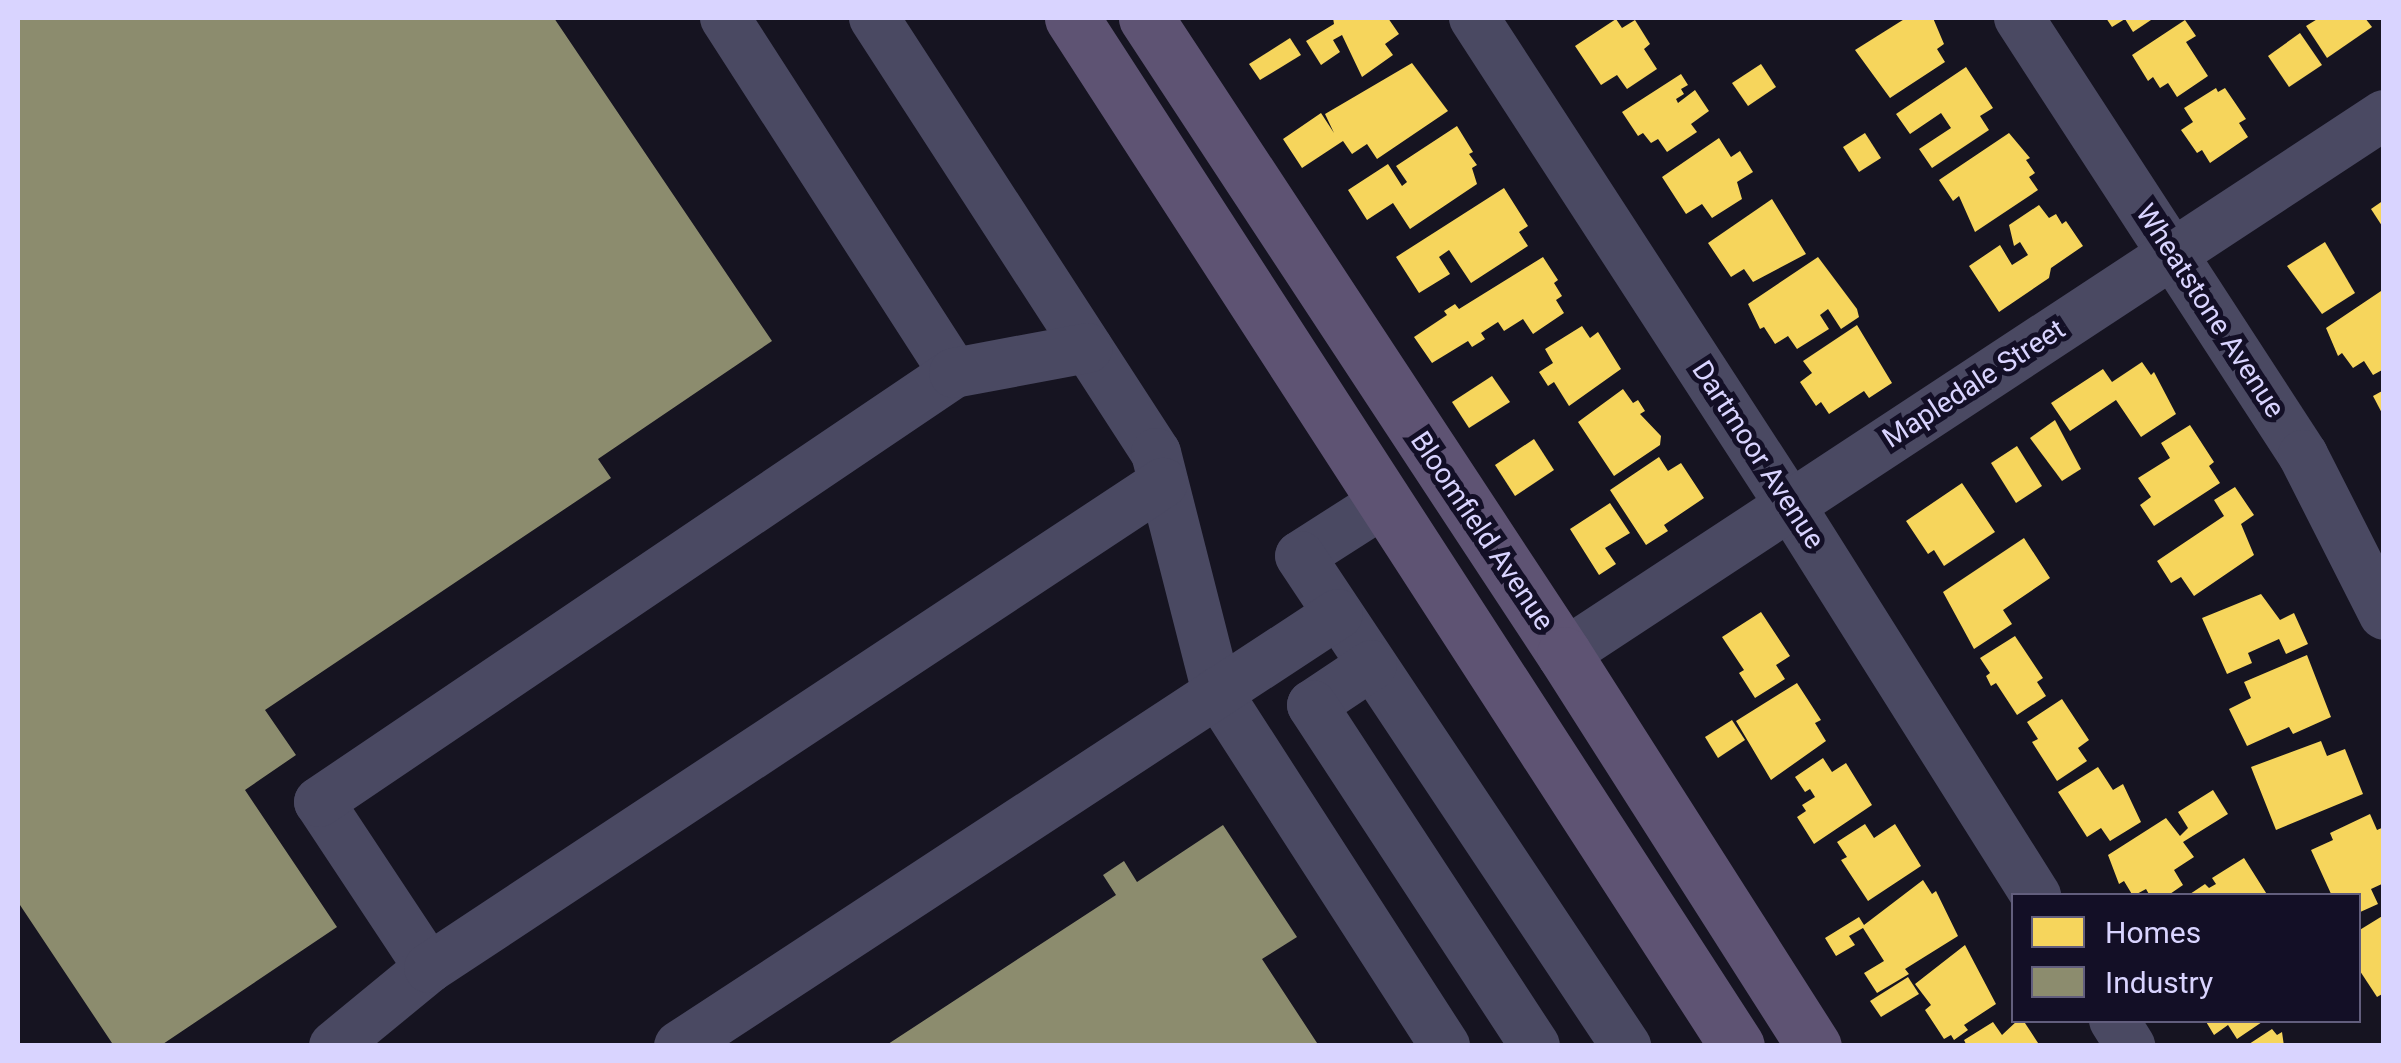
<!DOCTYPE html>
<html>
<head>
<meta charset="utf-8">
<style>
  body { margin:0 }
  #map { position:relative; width:2401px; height:1063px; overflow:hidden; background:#161421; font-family:Roboto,sans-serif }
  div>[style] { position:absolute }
  .homes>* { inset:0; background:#f6d55c }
  .industry>* { inset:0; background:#8c8c6e }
  .minor>* { height:50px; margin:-25px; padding:0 25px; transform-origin:25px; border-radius:25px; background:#4a4962 }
  .major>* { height:55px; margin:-27.5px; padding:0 27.5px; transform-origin:27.5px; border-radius:27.5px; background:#5e5373 }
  span { translate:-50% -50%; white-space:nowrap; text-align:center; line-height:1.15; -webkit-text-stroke:10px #130f26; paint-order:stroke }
  .street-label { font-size:28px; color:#d9d4ff }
  .frame { position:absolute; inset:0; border:20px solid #d9d4ff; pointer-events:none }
  .legend { position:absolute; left:2011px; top:893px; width:350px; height:130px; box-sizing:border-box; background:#130f26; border:2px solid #625e7d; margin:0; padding:12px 18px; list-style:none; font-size:30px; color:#d9d4ff }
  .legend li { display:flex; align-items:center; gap:20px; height:50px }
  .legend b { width:50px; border:2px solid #625e7d }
</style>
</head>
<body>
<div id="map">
  <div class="homes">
    <i style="clip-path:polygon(1333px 18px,1388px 18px,1399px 34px,1385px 44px,1393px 55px,1362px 77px,1342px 35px,1333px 40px,1340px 52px,1321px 65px,1306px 41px,1334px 24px)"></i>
    <i style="clip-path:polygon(1906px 18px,1933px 18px,1944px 44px,1937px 49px,1945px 62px,1890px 98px,1855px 50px)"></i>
    <i style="clip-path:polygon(2106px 18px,2154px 18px,2133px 32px,2125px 19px,2112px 27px)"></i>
    <i style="clip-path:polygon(2319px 18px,2365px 18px,2372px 27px,2327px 58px,2306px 26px)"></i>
    <i style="clip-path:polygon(1616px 19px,1622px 28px,1635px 20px,1650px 44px,1644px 49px,1657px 69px,1627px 89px,1617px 75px,1601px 85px,1575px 46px)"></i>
    <i style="clip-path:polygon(2185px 20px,2196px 36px,2186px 42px,2208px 76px,2177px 97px,2168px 83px,2160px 88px,2153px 77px,2148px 81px,2132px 55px)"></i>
    <i style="clip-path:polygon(2300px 33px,2322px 65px,2289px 87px,2268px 56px)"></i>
    <i style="clip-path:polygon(1290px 38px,1301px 55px,1260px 80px,1249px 64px)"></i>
    <i style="clip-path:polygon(1412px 63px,1448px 111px,1377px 159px,1367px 144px,1352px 154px,1343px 141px,1302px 168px,1283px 139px,1321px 113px,1334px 133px,1325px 114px)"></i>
    <i style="clip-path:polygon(1761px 64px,1776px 87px,1748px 106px,1732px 83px)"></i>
    <i style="clip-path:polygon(1966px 67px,1993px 108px,1980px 116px,1989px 130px,1932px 168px,1919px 149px,1951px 128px,1941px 113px,1910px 134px,1896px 114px)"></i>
    <i style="clip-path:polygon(1681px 74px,1688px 85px,1681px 89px,1684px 94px,1676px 99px,1678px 103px,1695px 90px,1709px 111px,1691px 124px,1697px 132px,1667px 152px,1658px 139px,1651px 143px,1643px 133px,1638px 136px,1622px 112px)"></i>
    <i style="clip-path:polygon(2216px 88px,2218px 92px,2225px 88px,2246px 119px,2239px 123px,2248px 137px,2210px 163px,2202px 150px,2197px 153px,2181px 130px,2193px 122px,2184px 108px)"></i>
    <i style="clip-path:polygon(1457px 126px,1473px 152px,1469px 154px,1477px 165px,1472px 168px,1477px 184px,1410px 229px,1393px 203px,1367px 220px,1348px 190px,1388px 164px,1402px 186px,1407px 182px,1396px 166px)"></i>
    <i style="clip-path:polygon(1865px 133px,1881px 158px,1859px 172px,1843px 147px)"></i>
    <i style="clip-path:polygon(2009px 133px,2030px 158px,2026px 160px,2035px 173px,2029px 177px,2038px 190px,1975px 232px,1959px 196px,1953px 201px,1939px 180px)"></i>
    <i style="clip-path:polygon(1719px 138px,1731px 157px,1740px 151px,1753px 172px,1737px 182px,1742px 199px,1712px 218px,1702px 204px,1686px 214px,1662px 177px)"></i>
    <i style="clip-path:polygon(1504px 188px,1528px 226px,1519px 232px,1528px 246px,1471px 283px,1449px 250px,1439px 257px,1450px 274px,1419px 293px,1396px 257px)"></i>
    <i style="clip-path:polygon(1772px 199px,1806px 254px,1753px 282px,1744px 269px,1731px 277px,1708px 243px)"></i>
    <i style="clip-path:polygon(2384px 200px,2384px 229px,2371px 209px)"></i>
    <i style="clip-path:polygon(2039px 205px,2049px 218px,2056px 214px,2062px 224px,2066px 221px,2083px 246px,2051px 268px,2049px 278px,1999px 312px,1969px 266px,2000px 245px,2012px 265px,2028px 255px,2020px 242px,2014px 246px,2009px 225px)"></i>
    <i style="clip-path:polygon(2325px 242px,2355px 293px,2322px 314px,2287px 266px)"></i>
    <i style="clip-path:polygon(1543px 257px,1558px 280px,1554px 283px,1562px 296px,1556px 300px,1564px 313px,1533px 334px,1523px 319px,1504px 331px,1498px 322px,1481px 333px,1485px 339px,1472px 347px,1468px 341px,1432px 363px,1414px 337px,1447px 315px,1444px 311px,1455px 304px,1459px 309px)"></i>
    <i style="clip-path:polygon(1818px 257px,1857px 309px,1859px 317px,1841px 329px,1828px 309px,1820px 315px,1829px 329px,1797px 349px,1788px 336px,1775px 344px,1764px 327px,1760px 329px,1748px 304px)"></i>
    <i style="clip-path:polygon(2384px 289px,2384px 369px,2373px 375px,2364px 361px,2353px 368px,2342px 353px,2338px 356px,2326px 328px)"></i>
    <i style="clip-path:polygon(1857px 325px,1892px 383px,1869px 398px,1864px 391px,1829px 414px,1821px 402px,1816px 406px,1800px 382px,1812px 373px,1803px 361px)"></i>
    <i style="clip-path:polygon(1582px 326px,1590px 338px,1598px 332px,1621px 369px,1569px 406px,1554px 382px,1548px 386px,1539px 372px,1553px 363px,1545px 349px)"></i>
    <i style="clip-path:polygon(2142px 362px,2151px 375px,2154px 372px,2176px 414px,2141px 437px,2116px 400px,2070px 431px,2051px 403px,2103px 369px,2112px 382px)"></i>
    <i style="clip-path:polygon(1492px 376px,1510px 402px,1469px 428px,1452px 402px)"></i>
    <i style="clip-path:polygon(1623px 389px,1633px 403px,1638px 400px,1645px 411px,1640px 414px,1661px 436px,1660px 445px,1614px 476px,1578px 422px)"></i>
    <i style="clip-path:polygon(2384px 390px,2384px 417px,2373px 396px)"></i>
    <i style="clip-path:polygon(2055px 420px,2081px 469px,2062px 481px,2030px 438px)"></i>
    <i style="clip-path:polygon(2190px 425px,2214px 462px,2209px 466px,2220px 483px,2154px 526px,2140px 505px,2151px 497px,2138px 478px,2170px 458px,2161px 443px)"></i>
    <i style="clip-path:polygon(1534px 439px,1554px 470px,1515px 496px,1495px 465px)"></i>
    <i style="clip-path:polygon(2017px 446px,2042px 486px,2016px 503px,1991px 463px)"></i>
    <i style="clip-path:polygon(1659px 457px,1668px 471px,1681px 463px,1704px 498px,1664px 525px,1668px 531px,1646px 545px,1610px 490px)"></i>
    <i style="clip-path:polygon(1962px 483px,1995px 532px,1944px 566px,1934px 550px,1928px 554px,1906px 521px)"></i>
    <i style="clip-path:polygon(2235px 487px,2254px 515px,2241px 524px,2254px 555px,2194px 596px,2181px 577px,2171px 583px,2157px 561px,2224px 516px,2214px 500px)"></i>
    <i style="clip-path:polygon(1610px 503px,1630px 533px,1605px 548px,1616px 564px,1599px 575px,1570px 529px)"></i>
    <i style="clip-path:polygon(2024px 538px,2050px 578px,2003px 610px,2012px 624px,1974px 649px,1943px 592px)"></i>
    <i style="clip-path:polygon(2261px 594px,2280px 620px,2294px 613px,2308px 644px,2286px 654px,2279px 639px,2248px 653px,2252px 663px,2227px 674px,2202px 618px)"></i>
    <i style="clip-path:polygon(1761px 612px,1790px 656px,1776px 665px,1785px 679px,1755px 698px,1739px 673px,1744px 670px,1722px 637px)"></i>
    <i style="clip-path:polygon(2015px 636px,2043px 678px,2037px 682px,2046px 696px,2017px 715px,1996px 683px,1991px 686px,1986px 676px,1990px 673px,1980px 658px)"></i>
    <i style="clip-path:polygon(2307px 655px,2331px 717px,2293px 734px,2289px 727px,2247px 746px,2229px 709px,2251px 698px,2244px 682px)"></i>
    <i style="clip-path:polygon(1797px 683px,1821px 720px,1815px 723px,1826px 741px,1771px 780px,1736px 721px)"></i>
    <i style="clip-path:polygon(2062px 699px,2089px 740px,2078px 748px,2087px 761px,2057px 781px,2032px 742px,2038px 739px,2027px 722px)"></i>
    <i style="clip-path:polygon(1732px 720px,1745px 740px,1718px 758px,1705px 737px)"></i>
    <i style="clip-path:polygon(2321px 741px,2327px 756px,2345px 749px,2363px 794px,2276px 830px,2251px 767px)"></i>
    <i style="clip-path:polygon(1823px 758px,1832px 772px,1846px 763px,1872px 805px,1814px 844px,1797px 817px,1806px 811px,1802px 805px,1815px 797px,1810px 789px,1805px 792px,1795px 777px)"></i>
    <i style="clip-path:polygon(2098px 767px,2113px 790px,2123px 784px,2141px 822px,2110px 841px,2101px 828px,2087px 837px,2058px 792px)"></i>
    <i style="clip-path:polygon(2213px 790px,2228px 814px,2183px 842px,2194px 857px,2174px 870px,2183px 885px,2167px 896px,2150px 896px,2146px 889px,2133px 896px,2124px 881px,2119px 884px,2108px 855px,2166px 818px,2180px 836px,2188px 828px,2178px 812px)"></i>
    <i style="clip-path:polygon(2370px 814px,2377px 830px,2384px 827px,2384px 883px,2371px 889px,2378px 904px,2358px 913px,2358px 896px,2332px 896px,2311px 850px,2333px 840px,2330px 833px)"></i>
    <i style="clip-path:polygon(1865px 824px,1874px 838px,1895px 824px,1921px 866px,1868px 901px,1841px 860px,1847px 857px,1837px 842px)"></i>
    <i style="clip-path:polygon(2244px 858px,2268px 896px,2187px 896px,2205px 884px,2209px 888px,2216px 884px,2212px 878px)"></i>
    <i style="clip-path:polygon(1923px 880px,1932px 894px,1936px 891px,1958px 936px,1905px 969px,1909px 974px,1877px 993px,1864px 973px,1884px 961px,1863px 928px,1849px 936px,1855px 945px,1836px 956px,1825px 938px,1859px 917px,1864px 925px)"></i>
    <i style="clip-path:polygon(2384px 915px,2384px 993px,2377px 997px,2358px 968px,2358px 931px)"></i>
    <i style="clip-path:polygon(1965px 945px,1996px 1004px,1964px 1025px,1968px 1030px,1954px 1040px,1951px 1035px,1944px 1039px,1925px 1010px,1931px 1005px,1915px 984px)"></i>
    <i style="clip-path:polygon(1908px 977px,1919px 994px,1881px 1017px,1870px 1001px)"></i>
    <i style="clip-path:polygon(2018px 1020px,2023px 1020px,2040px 1046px,1967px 1046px,1964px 1040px,1993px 1022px,2002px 1035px)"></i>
    <i style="clip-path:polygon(2205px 1020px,2265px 1020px,2237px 1039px,2228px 1025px,2214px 1035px)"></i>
    <i style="clip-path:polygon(2272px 1029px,2277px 1035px,2282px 1032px,2284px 1046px,2246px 1046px)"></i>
  </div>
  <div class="industry">
    <i style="clip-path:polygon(18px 18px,554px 18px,772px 341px,598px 459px,611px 478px,265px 710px,296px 755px,245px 790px,337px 927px,160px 1046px,114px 1046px,18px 902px)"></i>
    <i style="clip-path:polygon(1223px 825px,1297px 937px,1262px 959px,1319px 1046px,885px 1046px,1116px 895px,1103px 875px,1124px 861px,1137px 882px)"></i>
  </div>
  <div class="minor">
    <i style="left:725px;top:18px;width:422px;rotate:57.2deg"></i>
    <i style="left:874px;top:18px;width:518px;rotate:57.05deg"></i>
    <i style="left:1156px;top:453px;width:247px;rotate:75.7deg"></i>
    <i style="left:1217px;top:692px;width:421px;rotate:57.2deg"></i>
    <i style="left:1474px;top:18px;width:581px;rotate:57.02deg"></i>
    <i style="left:1790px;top:505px;width:462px;rotate:57.8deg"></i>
    <i style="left:2019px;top:18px;width:521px;rotate:56.98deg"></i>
    <i style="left:2303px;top:455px;width:179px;rotate:63.1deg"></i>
    <i style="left:1383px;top:503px;width:98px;rotate:147.4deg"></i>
    <i style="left:1300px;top:556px;width:589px;rotate:56.36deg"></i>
    <i style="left:1564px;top:654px;width:981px;rotate:-33.32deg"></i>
    <i style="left:1372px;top:665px;width:72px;rotate:146.3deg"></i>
    <i style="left:1312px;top:705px;width:407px;rotate:56.8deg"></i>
    <i style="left:429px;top:968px;width:199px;rotate:-123.5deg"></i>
    <i style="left:319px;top:802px;width:766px;rotate:-34.04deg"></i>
    <i style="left:954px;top:373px;width:136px;rotate:-10.6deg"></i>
    <i style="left:2114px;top:1020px;width:31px;rotate:58deg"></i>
    <i style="left:334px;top:1046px;width:123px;rotate:-39.4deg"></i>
    <i style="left:429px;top:968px;width:880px;rotate:-33.46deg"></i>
    <i style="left:679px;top:1046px;width:788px;rotate:-33.25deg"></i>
  </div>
  <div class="major">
    <i style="left:1072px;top:18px;width:1224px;rotate:57.1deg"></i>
    <i style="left:1146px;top:18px;width:761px;rotate:56.69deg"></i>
    <i style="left:1564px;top:654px;width:465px;rotate:57.5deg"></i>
  </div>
  <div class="street-label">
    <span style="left:2210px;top:311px;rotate:57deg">Wheatstone Avenue</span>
    <span style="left:1974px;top:384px;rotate:-33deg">Mapledale Street</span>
    <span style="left:1758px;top:455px;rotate:57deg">Dartmoor Avenue</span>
    <span style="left:1482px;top:531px;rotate:56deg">Bloomfield Avenue</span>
  </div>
  <div class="frame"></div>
  <ul class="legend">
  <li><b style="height:28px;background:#f6d55c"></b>Homes</li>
  <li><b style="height:28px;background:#8c8c6e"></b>Industry</li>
  </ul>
</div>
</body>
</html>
